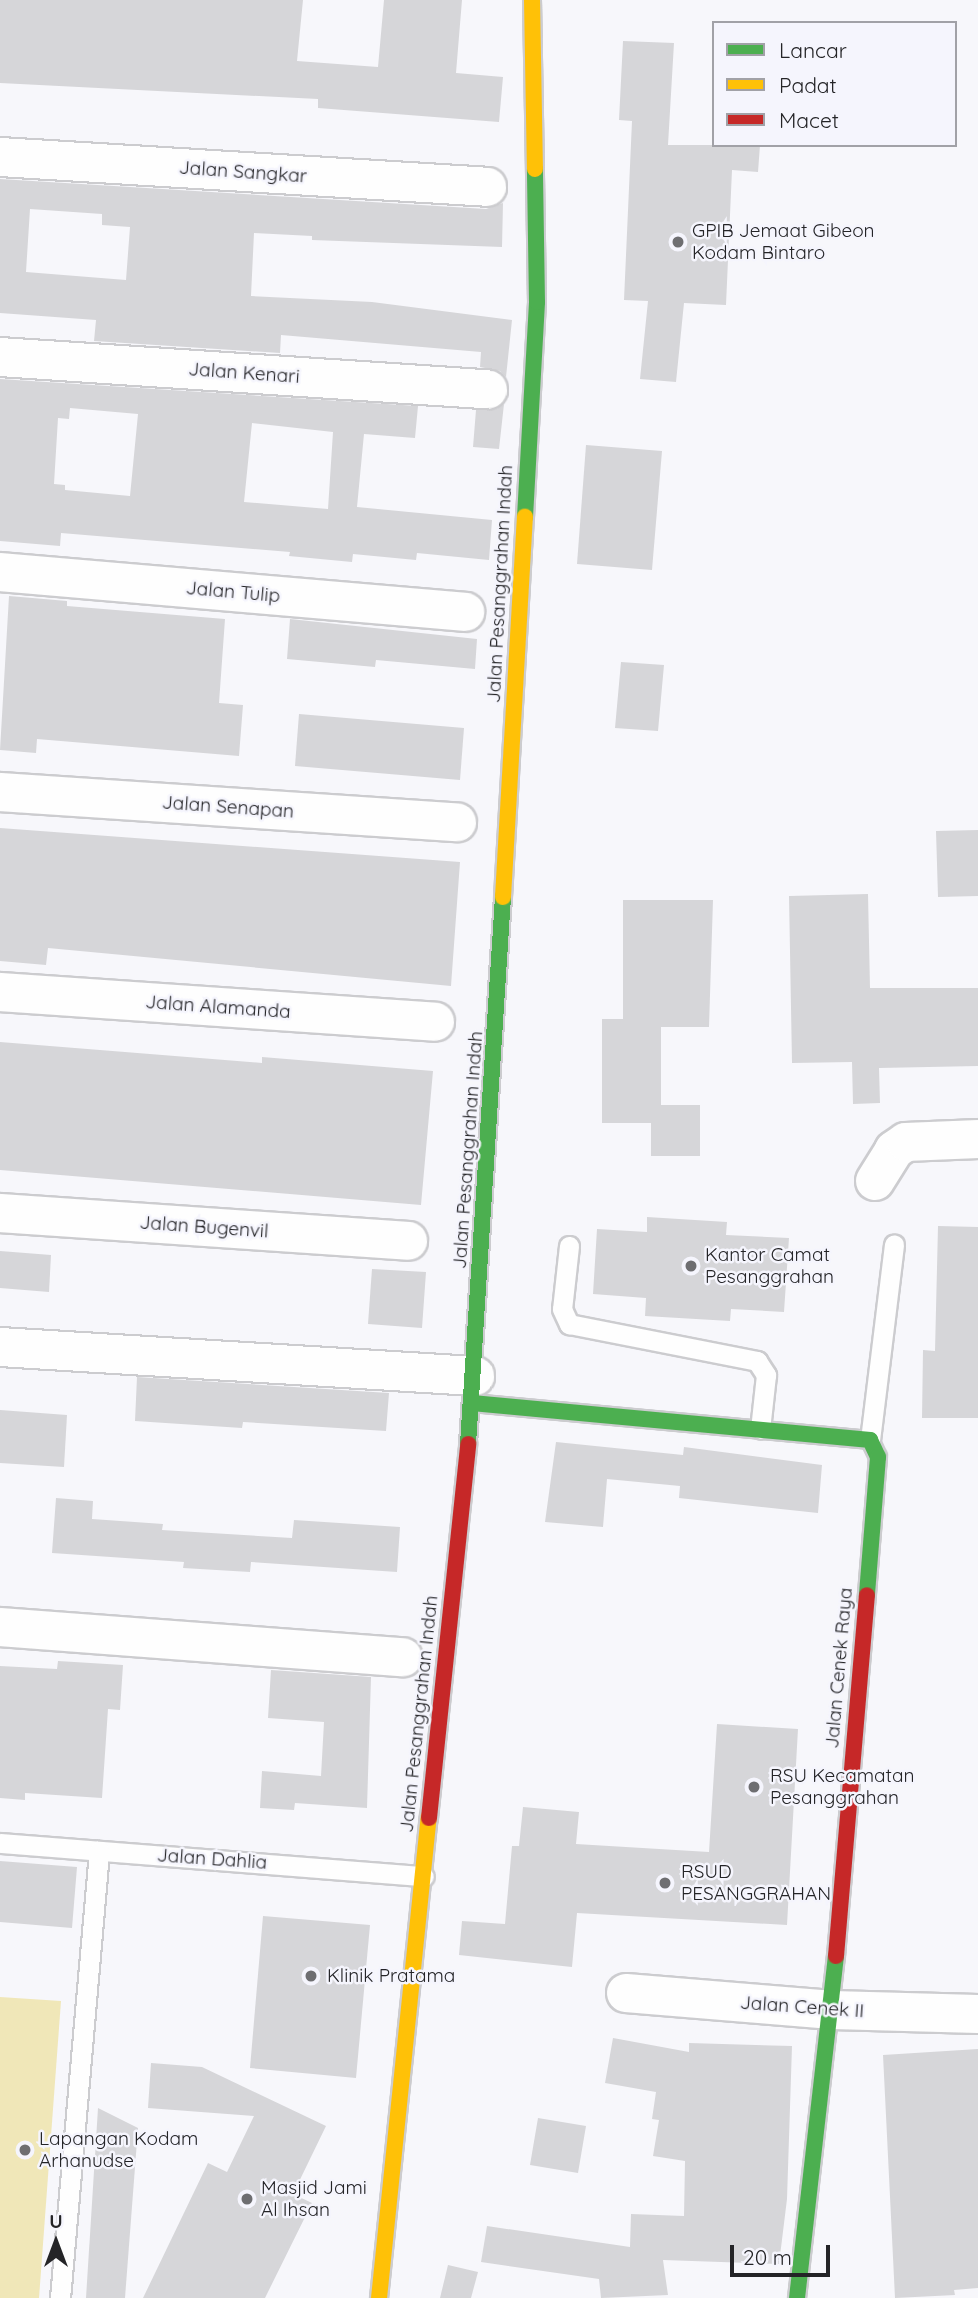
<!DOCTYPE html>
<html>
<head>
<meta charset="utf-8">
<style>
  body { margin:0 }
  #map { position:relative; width:978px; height:2298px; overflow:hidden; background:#f7f7fb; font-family:Quicksand,sans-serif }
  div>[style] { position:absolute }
  .green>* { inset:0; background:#f0e7b8 }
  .building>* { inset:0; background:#d6d6d9 }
  .roads { filter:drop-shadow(2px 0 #cccccf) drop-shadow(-2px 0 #cccccf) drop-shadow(0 2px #cccccf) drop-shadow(0 -2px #cccccf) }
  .lane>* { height:19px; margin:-9.5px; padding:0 9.5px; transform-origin:9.5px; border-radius:9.5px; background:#fefefe }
  .street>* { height:38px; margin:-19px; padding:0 19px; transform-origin:19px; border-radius:19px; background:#fefefe }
  .fast>* { height:16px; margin:-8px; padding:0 8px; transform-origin:8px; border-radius:8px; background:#4caf50 }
  .slow>* { height:16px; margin:-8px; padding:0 8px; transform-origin:8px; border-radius:8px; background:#ffc107 }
  .jam>* { height:16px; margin:-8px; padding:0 8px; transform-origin:8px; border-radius:8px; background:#c62828 }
  .dots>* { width:19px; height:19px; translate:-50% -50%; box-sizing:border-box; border:4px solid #f5f5fd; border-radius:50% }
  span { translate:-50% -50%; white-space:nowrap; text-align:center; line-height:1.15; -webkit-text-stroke:5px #f5f5fd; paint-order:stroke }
  .street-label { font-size:19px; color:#242427 }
  .poi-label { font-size:19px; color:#242427 }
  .left { translate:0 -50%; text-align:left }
  .legend { position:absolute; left:712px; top:21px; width:245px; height:126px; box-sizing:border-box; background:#f5f5fd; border:2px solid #a1a1a7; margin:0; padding:9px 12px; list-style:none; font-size:21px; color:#242427 }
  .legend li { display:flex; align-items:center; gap:14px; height:35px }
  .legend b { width:35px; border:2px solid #a1a1a7 }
  .north { position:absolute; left:21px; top:2207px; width:70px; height:70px; -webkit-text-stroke:5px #f5f5fd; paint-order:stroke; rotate:0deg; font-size:19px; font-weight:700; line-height:28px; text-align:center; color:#242427 }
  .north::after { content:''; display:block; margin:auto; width:24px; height:32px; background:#242427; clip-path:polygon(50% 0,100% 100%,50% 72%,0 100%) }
  .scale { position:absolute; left:730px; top:2245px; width:100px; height:32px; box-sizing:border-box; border:4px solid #242427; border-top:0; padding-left:9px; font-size:21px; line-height:24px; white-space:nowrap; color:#242427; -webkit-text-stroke:5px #f5f5fd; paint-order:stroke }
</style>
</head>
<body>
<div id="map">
  <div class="green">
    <i style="clip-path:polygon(0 1997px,61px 2001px,39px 2298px,0 2298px)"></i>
  </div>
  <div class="building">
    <i style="clip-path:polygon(0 0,303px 0,297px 61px,378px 67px,384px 0,462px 0,456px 73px,503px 77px,499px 122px,318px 108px,318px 99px,0 83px)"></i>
    <i style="clip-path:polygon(623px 41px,674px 43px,668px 145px,760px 145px,758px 172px,732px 170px,726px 305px,684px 303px,676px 382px,640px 379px,648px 301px,624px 300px,632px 121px,619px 120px)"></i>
    <i style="clip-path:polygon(evenodd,0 179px,486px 209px,503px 203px,502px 247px,312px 240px,312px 236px,254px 233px,251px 296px,372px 302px,512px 320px,506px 377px,500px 371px,480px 367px,481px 352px,281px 335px,280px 353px,94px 341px,96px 320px,0 313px,0 179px,30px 209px,102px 214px,102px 225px,130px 227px,126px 280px,26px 272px,30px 209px)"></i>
    <i style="clip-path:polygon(evenodd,0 379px,418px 406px,415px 438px,364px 434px,357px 507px,492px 520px,489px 560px,417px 553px,416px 560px,353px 554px,352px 562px,289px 556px,290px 552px,61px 533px,60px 546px,0 541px,0 379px,70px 408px,138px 414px,130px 496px,65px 490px,65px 485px,54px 484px,58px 418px,69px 419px,70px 408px,0 379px,252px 423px,333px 432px,328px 509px,244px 502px,252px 423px)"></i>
    <i style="clip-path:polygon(504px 404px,499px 449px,473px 447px,476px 410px,497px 409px)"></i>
    <i style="clip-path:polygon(586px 445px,662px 451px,652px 570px,577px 564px)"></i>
    <i style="clip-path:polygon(9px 596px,67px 601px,67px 606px,225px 619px,219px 703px,243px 705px,239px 756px,37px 739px,36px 753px,0 750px)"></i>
    <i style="clip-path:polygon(290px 619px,477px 639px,475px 669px,376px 660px,375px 667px,287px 659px)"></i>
    <i style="clip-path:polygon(621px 662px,664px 665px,658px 731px,615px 728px)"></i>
    <i style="clip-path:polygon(299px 714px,464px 728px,460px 780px,295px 766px)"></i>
    <i style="clip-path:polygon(0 828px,460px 862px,451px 986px,48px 948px,46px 965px,0 961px)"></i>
    <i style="clip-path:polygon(978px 830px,978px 896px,938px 897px,936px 831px)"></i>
    <i style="clip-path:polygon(868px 894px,870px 988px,978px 988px,978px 1066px,879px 1068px,880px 1103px,853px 1104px,852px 1062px,792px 1063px,789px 896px)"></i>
    <i style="clip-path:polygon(623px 900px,713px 900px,709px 1027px,661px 1027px,661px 1105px,700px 1105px,700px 1156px,651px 1156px,651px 1123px,602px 1123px,602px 1019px,623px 1019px)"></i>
    <i style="clip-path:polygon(0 1042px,262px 1063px,262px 1057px,433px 1071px,421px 1205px,0 1170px)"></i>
    <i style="clip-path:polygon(647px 1217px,727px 1222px,726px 1235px,789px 1238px,784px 1312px,731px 1309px,730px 1321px,645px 1316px,646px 1298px,593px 1294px,597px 1229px,647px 1232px)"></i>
    <i style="clip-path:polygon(938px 1226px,978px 1227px,978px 1418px,922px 1418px,923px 1350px,935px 1351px)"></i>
    <i style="clip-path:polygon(0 1251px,51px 1255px,49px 1292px,0 1288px)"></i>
    <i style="clip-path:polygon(372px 1269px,426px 1272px,422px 1328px,368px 1324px)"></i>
    <i style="clip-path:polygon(137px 1377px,389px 1393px,386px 1431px,243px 1422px,242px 1428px,135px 1421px)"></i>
    <i style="clip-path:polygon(0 1410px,67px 1415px,64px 1467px,0 1463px)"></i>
    <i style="clip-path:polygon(556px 1442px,683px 1455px,684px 1447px,822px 1465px,818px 1513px,679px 1498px,680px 1486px,607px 1479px,603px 1527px,545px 1522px)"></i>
    <i style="clip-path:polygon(56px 1498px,93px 1501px,92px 1519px,163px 1524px,162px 1530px,292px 1538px,294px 1520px,400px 1527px,397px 1572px,251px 1562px,250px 1572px,183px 1568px,184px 1562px,52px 1553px)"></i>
    <i style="clip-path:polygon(58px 1661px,123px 1665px,120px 1710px,108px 1709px,102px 1798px,25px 1793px,25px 1800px,0 1798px,0 1666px,57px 1669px)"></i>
    <i style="clip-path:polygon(271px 1670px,371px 1677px,367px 1808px,295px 1803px,294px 1810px,260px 1808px,262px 1771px,321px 1776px,324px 1722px,268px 1718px)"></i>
    <i style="clip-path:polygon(717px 1724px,798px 1729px,787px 1925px,577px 1913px,572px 1967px,459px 1955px,462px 1921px,505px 1924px,512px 1846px,519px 1846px,523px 1807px,579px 1812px,576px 1844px,709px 1852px)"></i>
    <i style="clip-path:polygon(0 1861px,77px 1867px,72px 1928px,0 1922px)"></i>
    <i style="clip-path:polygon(263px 1916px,370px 1925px,356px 2078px,250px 2068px)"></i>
    <i style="clip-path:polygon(613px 2038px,689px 2052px,689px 2043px,792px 2046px,787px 2199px,779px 2264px,663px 2260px,668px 2295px,601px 2298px,599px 2279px,481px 2262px,487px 2226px,630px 2247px,631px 2214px,684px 2216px,685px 2161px,653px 2156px,659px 2120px,652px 2119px,656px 2092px,605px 2083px)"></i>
    <i style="clip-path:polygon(978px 2049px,978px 2288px,954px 2290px,955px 2295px,895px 2298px,883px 2055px)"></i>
    <i style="clip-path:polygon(151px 2063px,202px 2067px,326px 2126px,293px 2194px,312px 2203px,265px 2298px,143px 2298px,208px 2163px,227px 2172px,254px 2116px,148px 2108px)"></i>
    <i style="clip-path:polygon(98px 2108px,138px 2128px,125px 2298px,86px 2298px)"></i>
    <i style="clip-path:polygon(538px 2118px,586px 2126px,578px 2173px,530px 2165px)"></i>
    <i style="clip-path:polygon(448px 2265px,478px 2272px,471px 2298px,440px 2298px)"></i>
  </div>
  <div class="roads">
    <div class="lane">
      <i style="left:569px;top:1246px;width:63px;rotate:96.3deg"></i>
      <i style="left:562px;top:1309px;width:17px;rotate:65deg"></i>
      <i style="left:569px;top:1324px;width:192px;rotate:11.1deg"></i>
      <i style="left:757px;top:1361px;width:17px;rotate:57deg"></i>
      <i style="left:766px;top:1375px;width:54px;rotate:96.3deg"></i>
      <i style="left:870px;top:1440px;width:197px;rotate:-83deg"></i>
      <i style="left:0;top:1843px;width:425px;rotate:4.5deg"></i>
      <i style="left:60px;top:2298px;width:449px;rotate:-85deg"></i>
    </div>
    <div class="street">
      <i style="left:0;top:157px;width:488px;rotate:3.5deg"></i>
      <i style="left:0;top:357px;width:489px;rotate:3.8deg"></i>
      <i style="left:0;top:572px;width:467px;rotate:4.9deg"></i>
      <i style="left:0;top:792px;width:458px;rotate:3.8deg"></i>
      <i style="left:0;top:992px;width:436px;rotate:3.9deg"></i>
      <i style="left:875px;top:1181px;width:36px;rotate:-58deg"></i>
      <i style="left:894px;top:1150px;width:14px;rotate:-34deg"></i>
      <i style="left:906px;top:1142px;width:72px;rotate:-2.4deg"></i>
      <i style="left:0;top:1213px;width:409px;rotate:3.9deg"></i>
      <i style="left:0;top:1347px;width:476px;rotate:3.5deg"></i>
      <i style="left:0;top:1627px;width:404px;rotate:4.3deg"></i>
      <i style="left:626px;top:1993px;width:207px;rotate:4.7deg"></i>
      <i style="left:832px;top:2010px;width:146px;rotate:1.6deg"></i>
    </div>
    <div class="fast">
      <i style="left:525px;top:517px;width:215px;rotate:-86.8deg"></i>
      <i style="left:537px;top:302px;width:133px;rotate:-90.9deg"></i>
      <i style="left:472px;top:1403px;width:400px;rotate:5.3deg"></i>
      <i style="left:870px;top:1440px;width:19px;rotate:65deg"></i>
      <i style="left:878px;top:1457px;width:138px;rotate:94.6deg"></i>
      <i style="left:468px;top:1444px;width:548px;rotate:-86.34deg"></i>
      <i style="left:797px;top:2298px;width:344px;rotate:-83.5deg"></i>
    </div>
    <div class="slow">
      <i style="left:532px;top:0;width:169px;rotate:89deg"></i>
      <i style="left:503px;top:897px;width:381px;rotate:-86.7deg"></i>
      <i style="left:379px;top:2298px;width:483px;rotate:-84.1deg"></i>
    </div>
    <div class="jam">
      <i style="left:429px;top:1818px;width:376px;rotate:-84deg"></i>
      <i style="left:836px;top:1956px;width:362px;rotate:-85.1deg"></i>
    </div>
  </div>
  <div class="dots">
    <i style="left:678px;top:242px;background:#6e6e71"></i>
    <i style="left:691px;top:1266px;background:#6e6e71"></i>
    <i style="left:754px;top:1787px;background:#6e6e71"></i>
    <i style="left:665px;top:1883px;background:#6e6e71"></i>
    <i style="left:311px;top:1976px;background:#6e6e71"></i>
    <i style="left:25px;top:2150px;background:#6e6e71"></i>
    <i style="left:247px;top:2199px;background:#6e6e71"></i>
  </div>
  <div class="street-label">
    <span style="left:243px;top:172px;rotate:4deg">Jalan Sangkar</span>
    <span style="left:244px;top:373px;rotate:4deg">Jalan Kenari</span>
    <span style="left:500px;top:584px;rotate:-87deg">Jalan Pesanggrahan Indah</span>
    <span style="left:233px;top:592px;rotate:5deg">Jalan Tulip</span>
    <span style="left:228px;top:807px;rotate:4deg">Jalan Senapan</span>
    <span style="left:218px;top:1007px;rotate:4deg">Jalan Alamanda</span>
    <span style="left:468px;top:1150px;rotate:-86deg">Jalan Pesanggrahan Indah</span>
    <span style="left:204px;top:1227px;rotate:4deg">Jalan Bugenvil</span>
    <span style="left:839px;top:1668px;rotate:-85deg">Jalan Cenek Raya</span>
    <span style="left:419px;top:1714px;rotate:-84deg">Jalan Pesanggrahan Indah</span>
    <span style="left:212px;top:1859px;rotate:4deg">Jalan Dahlia</span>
    <span style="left:802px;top:2007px;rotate:4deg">Jalan Cenek II</span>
  </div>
  <div class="poi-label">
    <span class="left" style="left:692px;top:242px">GPIB Jemaat Gibeon<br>Kodam Bintaro</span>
    <span class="left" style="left:705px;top:1266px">Kantor Camat<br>Pesanggrahan</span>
    <span class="left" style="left:770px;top:1787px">RSU Kecamatan<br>Pesanggrahan</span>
    <span class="left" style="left:681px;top:1883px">RSUD<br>PESANGGRAHAN</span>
    <span class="left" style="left:327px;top:1976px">Klinik Pratama</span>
    <span class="left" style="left:39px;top:2150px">Lapangan Kodam<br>Arhanudse</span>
    <span class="left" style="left:261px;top:2199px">Masjid Jami<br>Al Ihsan</span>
  </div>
  <ul class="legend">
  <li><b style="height:9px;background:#4caf50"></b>Lancar</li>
  <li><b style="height:9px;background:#ffc107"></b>Padat</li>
  <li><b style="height:9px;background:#c62828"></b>Macet</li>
  </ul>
  <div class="north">U</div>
  <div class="scale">20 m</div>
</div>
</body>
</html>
